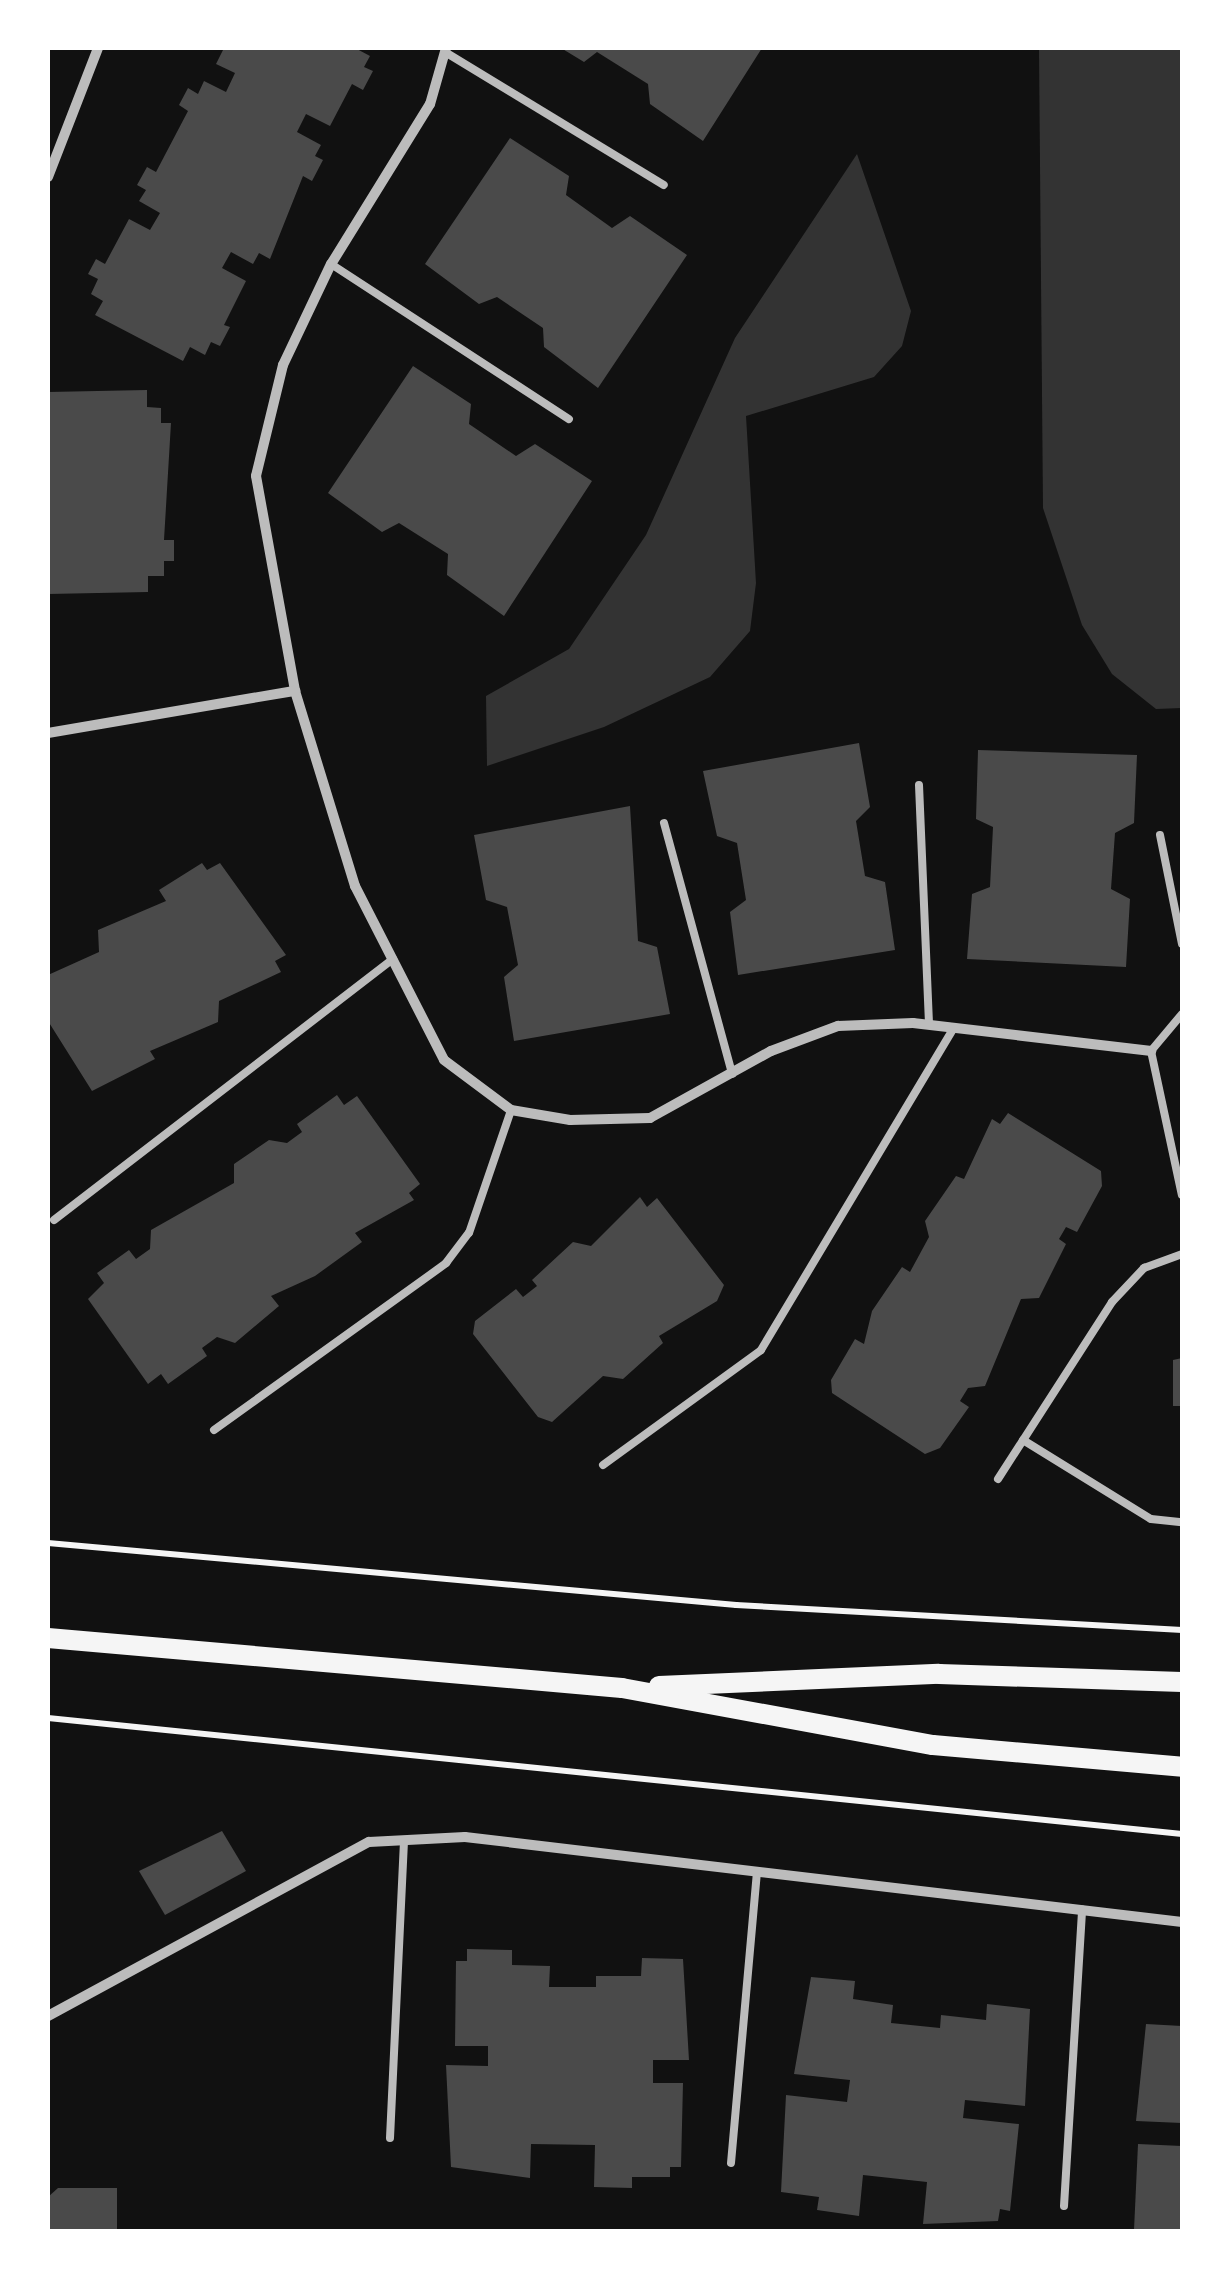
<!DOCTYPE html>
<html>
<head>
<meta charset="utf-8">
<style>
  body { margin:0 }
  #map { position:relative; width:1230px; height:2279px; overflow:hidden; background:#111; font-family:Roboto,sans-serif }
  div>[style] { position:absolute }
  .water>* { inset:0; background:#333 }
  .building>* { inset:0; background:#4a4a4a }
  .path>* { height:6px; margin:-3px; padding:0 3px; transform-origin:3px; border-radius:3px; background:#f5f5f5 }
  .service>* { height:8px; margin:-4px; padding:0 4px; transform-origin:4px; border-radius:4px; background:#bcbcbc }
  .minor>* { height:10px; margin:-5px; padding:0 5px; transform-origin:5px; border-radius:5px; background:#bcbcbc }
  .secondary>* { height:20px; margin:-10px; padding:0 10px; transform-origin:10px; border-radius:10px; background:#f5f5f5 }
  span { translate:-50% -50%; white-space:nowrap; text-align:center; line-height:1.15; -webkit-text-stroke:10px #fff; paint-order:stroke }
  .frame { position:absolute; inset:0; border:50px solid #fff; pointer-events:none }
</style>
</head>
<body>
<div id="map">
  <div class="water">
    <i style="clip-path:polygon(1039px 48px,1182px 48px,1182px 708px,1156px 709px,1112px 674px,1082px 625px,1043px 508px)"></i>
    <i style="clip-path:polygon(857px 154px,911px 311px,902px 346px,874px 377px,746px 416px,756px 583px,750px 631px,710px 677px,604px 727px,487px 766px,486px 696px,569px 649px,646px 535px,735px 338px)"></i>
  </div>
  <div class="building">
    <i style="clip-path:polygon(224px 48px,355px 48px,370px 56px,364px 67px,373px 71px,363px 90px,352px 84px,330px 126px,306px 114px,297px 132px,321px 145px,315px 156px,323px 160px,312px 181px,303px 176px,270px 259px,259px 253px,253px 264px,231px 252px,222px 268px,246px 281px,224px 325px,230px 327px,220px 346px,211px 342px,205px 355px,190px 347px,183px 361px,95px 315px,103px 301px,91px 294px,98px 279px,88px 274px,96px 259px,105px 264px,129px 219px,150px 230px,160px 213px,139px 201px,146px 190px,137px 185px,147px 167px,156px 172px,188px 111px,179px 105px,188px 88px,198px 94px,204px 81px,226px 92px,235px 73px,216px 64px)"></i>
    <i style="clip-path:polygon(561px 48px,762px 48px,703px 141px,650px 104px,648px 84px,597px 52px,584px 62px)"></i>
    <i style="clip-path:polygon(510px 138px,569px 176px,566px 195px,612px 228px,630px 216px,687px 255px,598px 388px,544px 347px,543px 328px,497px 297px,479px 304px,425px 264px)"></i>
    <i style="clip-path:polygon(413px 366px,471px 404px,469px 424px,516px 456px,535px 444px,592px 481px,504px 616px,447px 575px,448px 554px,399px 523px,382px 532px,328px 493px)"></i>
    <i style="clip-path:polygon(147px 390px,147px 407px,161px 408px,161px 423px,171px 423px,164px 540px,174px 540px,174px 561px,164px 561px,164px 576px,148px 576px,148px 592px,48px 594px,48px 392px)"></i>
    <i style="clip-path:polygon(859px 743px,870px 807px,856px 821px,865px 876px,885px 882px,895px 950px,738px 975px,730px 912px,746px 900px,737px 843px,717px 836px,703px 771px)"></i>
    <i style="clip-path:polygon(978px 750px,1137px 755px,1134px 823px,1115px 833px,1111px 889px,1130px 899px,1126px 967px,967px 959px,972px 894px,990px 887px,993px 827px,976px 819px)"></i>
    <i style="clip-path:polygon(630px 806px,638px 941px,657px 947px,670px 1014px,514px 1041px,504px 977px,518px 965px,507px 907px,486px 900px,474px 835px)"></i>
    <i style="clip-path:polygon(202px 863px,207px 870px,220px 863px,286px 955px,275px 961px,281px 972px,219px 1001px,218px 1022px,150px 1051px,155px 1059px,92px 1091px,48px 1021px,48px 975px,99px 952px,98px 930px,166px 901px,159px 890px)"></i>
    <i style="clip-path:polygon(337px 1095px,344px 1105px,357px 1096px,420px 1184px,409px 1193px,414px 1200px,355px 1233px,362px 1242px,315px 1276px,271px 1296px,279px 1306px,235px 1343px,217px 1337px,202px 1348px,207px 1356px,168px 1384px,161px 1374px,148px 1384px,88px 1299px,104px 1283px,97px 1273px,129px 1250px,136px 1259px,150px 1249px,151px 1230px,234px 1183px,234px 1164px,269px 1140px,287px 1143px,302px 1132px,297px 1124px)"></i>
    <i style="clip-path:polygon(1008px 1113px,1101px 1171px,1102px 1186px,1077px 1232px,1066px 1227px,1059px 1239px,1066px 1244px,1039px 1298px,1021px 1299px,985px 1386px,968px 1388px,960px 1401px,969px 1407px,940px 1448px,925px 1454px,832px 1393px,831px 1380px,855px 1339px,864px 1344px,872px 1311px,902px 1267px,910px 1272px,929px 1237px,925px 1221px,956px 1176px,964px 1179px,992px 1119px,1000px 1124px)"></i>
    <i style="clip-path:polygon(640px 1197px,647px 1207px,657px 1198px,724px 1285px,717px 1301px,659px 1336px,663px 1343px,623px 1379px,603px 1376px,552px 1422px,538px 1417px,473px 1334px,475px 1321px,516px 1289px,523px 1297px,537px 1286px,532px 1280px,573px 1242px,591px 1246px)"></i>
    <i style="clip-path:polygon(1182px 1358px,1182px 1406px,1173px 1406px,1173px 1360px)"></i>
    <i style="clip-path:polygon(222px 1831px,246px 1871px,165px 1915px,139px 1871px)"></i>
    <i style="clip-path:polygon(467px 1949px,512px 1950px,512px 1965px,550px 1966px,549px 1987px,596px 1987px,596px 1976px,641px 1976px,642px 1958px,683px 1959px,689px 2060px,653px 2060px,653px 2083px,683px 2083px,681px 2167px,670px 2167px,670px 2177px,632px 2177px,632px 2188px,594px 2187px,595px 2145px,531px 2144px,530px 2178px,451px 2167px,446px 2065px,488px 2066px,488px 2046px,455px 2046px,456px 1961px,467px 1961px)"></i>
    <i style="clip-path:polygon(811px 1977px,855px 1981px,853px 1999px,893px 2005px,891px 2023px,940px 2028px,941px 2015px,986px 2020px,987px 2004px,1030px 2009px,1025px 2106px,965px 2100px,963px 2118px,1019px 2124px,1010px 2211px,1000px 2209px,998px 2221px,923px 2224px,927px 2182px,863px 2175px,859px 2216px,817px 2210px,819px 2197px,781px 2192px,786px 2095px,847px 2102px,850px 2080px,794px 2074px)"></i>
    <i style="clip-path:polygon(1146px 2024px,1182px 2026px,1182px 2123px,1136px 2121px)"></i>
    <i style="clip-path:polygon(1138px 2144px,1182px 2146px,1182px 2232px,1134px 2230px)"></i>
    <i style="clip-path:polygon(58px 2188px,117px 2188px,117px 2232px,48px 2232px,48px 2197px)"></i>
  </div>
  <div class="path">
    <i style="left:48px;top:1543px;width:691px;rotate:5.15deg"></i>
    <i style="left:736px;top:1605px;width:447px;rotate:3.2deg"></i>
    <i style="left:48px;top:1718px;width:1140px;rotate:5.84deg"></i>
  </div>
  <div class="service">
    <i style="left:445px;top:52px;width:256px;rotate:31.3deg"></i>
    <i style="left:331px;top:264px;width:284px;rotate:33.1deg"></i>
    <i style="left:919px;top:785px;width:240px;rotate:87.6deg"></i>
    <i style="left:664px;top:823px;width:260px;rotate:74.8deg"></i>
    <i style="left:1160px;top:835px;width:111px;rotate:78.6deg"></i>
    <i style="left:1182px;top:1014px;width:48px;rotate:130deg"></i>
    <i style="left:1151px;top:1051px;width:147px;rotate:77.9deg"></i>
    <i style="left:54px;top:1220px;width:428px;rotate:-37.6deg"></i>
    <i style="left:214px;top:1430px;width:286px;rotate:-35.7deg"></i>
    <i style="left:446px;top:1263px;width:38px;rotate:-53deg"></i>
    <i style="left:469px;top:1233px;width:130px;rotate:-71.1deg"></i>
    <i style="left:1023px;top:1440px;width:150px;rotate:31.7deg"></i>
    <i style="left:1151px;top:1519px;width:31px;rotate:6deg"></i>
    <i style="left:603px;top:1465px;width:195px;rotate:-36deg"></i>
    <i style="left:761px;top:1350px;width:376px;rotate:-59.1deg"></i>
    <i style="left:998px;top:1479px;width:211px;rotate:-57.2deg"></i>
    <i style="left:1112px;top:1302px;width:47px;rotate:-46.7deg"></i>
    <i style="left:1144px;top:1268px;width:40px;rotate:-20.2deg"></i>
    <i style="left:390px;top:2138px;width:298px;rotate:-87.3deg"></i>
    <i style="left:731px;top:2163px;width:292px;rotate:-84.9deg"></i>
    <i style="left:1064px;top:2206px;width:297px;rotate:-86.5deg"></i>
  </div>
  <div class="minor">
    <i style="left:446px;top:48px;width:58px;rotate:105.9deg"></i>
    <i style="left:430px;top:104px;width:188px;rotate:121.7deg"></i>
    <i style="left:331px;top:264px;width:112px;rotate:115.4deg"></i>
    <i style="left:283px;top:365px;width:114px;rotate:103.7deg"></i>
    <i style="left:256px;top:476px;width:219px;rotate:79.7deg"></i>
    <i style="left:295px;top:691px;width:204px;rotate:72.9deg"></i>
    <i style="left:355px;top:886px;width:195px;rotate:62.9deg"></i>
    <i style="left:444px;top:1060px;width:84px;rotate:36.7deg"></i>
    <i style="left:511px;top:1110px;width:60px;rotate:9.6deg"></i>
    <i style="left:570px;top:1120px;width:80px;rotate:-1.4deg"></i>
    <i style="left:650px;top:1118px;width:138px;rotate:-29deg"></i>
    <i style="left:771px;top:1051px;width:72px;rotate:-20.5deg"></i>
    <i style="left:838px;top:1026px;width:75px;rotate:-2.3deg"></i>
    <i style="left:913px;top:1023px;width:240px;rotate:6.7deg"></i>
    <i style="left:48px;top:177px;width:138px;rotate:-68.8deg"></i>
    <i style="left:48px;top:733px;width:251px;rotate:-9.7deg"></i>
    <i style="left:48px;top:2016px;width:365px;rotate:-28.5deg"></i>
    <i style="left:369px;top:1842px;width:96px;rotate:-3deg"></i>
    <i style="left:465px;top:1837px;width:722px;rotate:6.76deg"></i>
  </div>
  <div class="secondary">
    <i style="left:48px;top:1638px;width:576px;rotate:4.98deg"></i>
    <i style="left:622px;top:1688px;width:316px;rotate:10.4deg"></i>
    <i style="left:933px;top:1745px;width:250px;rotate:5deg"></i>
    <i style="left:659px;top:1686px;width:280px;rotate:-2.5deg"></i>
    <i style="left:939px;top:1674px;width:243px;rotate:1.9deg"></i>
  </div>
  <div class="frame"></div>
</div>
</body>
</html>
